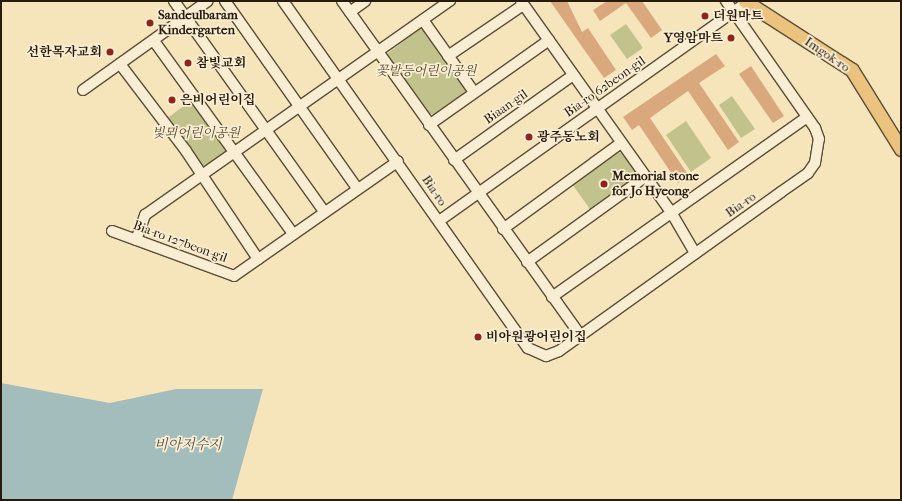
<!DOCTYPE html>
<html>
<head>
<meta charset="utf-8">
<style>
  body { margin:0 }
  #map { position:relative; width:902px; height:501px; overflow:hidden; background:#f6e5bb; font-family:"IM FELL French Canon","Noto Serif KR",serif }
  div>[style] { position:absolute }
  .green>* { inset:0; background:#c2c38c }
  .water>* { inset:0; background:#a3bcbc }
  .building>* { inset:0; background:#d9a87d }
  .roads { filter:drop-shadow(1px 0 #5a4e38) drop-shadow(-1px 0 #5a4e38) drop-shadow(0 1px #5a4e38) drop-shadow(0 -1px #5a4e38) }
  .minor>* { height:10px; margin:-5px; padding:0 5px; transform-origin:5px; border-radius:5px; background:#f9eed3 }
  .major>* { height:13px; margin:-6.5px; padding:0 6.5px; transform-origin:6.5px; border-radius:6.5px; background:#ebc27e }
  .dots>* { width:11px; height:11px; translate:-50% -50%; box-sizing:border-box; border:2px solid #f9eed3; border-radius:50% }
  span { translate:-50% -50%; white-space:nowrap; text-align:center; line-height:1.15; -webkit-text-stroke:3.5px #f9eed3; paint-order:stroke }
  .poi-label { font-size:13px; color:#261b0c; font-weight:700 }
  .left { translate:0 -50%; text-align:left }
  .right { translate:-100% -50%; text-align:right }
  .street-label { font-size:13px; color:#261b0c }
  .park-label { font-size:13px; color:#554d32; font-style:italic }
  .water-label { font-size:14px; color:#52534a; font-style:italic }
  .frame { position:absolute; inset:0; border:2px solid #261b0c; pointer-events:none }
</style>
</head>
<body>
<div id="map">
  <div class="green">
    <i style="clip-path:polygon(626px 24px,643px 48px,627px 59px,610px 35px)"></i>
    <i style="clip-path:polygon(419px 29px,425px 30px,466px 87px,465px 94px,436px 115px,430px 114px,387px 54px)"></i>
    <i style="clip-path:polygon(732px 96px,755px 129px,741px 138px,719px 105px)"></i>
    <i style="clip-path:polygon(192px 100px,227px 147px,225px 153px,206px 167px,199px 166px,166px 119px)"></i>
    <i style="clip-path:polygon(686px 121px,711px 158px,691px 172px,666px 135px)"></i>
    <i style="clip-path:polygon(616px 152px,622px 153px,637px 174px,636px 180px,592px 212px,572px 184px)"></i>
  </div>
  <div class="water">
    <i style="clip-path:polygon(1px 383px,110px 403px,176px 389px,263px 389px,232px 500px,1px 500px)"></i>
  </div>
  <div class="building">
    <i style="clip-path:polygon(550px 1px,567px 1px,582px 32px,588px 28px,616px 70px,604px 78px)"></i>
    <i style="clip-path:polygon(607px 1px,642px 1px,662px 30px,651px 38px,626px 3px,600px 21px,593px 10px)"></i>
    <i style="clip-path:polygon(716px 54px,725px 66px,699px 83px,739px 142px,728px 150px,688px 91px,650px 118px,689px 176px,678px 183px,639px 125px,632px 130px,623px 117px)"></i>
    <i style="clip-path:polygon(751px 66px,784px 116px,773px 123px,739px 74px)"></i>
  </div>
  <div class="roads">
    <div class="minor">
      <i style="left:174px;top:1px;width:258px;rotate:54.5deg"></i>
      <i style="left:225px;top:1px;width:229px;rotate:54.8deg"></i>
      <i style="left:283px;top:1px;width:425px;rotate:54.8deg"></i>
      <i style="left:528px;top:348px;width:20px;rotate:24deg"></i>
      <i style="left:546px;top:356px;width:14px;rotate:-21deg"></i>
      <i style="left:559px;top:351px;width:273px;rotate:-35.6deg"></i>
      <i style="left:781px;top:192px;width:33px;rotate:-35deg"></i>
      <i style="left:808px;top:173px;width:12px;rotate:-55deg"></i>
      <i style="left:815px;top:163px;width:24px;rotate:-81deg"></i>
      <i style="left:819px;top:139px;width:12px;rotate:-110deg"></i>
      <i style="left:815px;top:128px;width:155px;rotate:-125deg"></i>
      <i style="left:342px;top:1px;width:410px;rotate:54.5deg"></i>
      <i style="left:521px;top:1px;width:259px;rotate:54.6deg"></i>
      <i style="left:671px;top:212px;width:48px;rotate:59.7deg"></i>
      <i style="left:350px;top:12px;width:19px;rotate:-36deg"></i>
      <i style="left:423px;top:20px;width:88px;rotate:54.7deg"></i>
      <i style="left:154px;top:41px;width:236px;rotate:54.2deg"></i>
      <i style="left:448px;top:56px;width:91px;rotate:-34.2deg"></i>
      <i style="left:120px;top:64px;width:109px;rotate:52.8deg"></i>
      <i style="left:186px;top:151px;width:130px;rotate:56.3deg"></i>
      <i style="left:83px;top:90px;width:153px;rotate:-35.5deg"></i>
      <i style="left:429px;top:125px;width:147px;rotate:-35.3deg"></i>
      <i style="left:454px;top:160px;width:146px;rotate:-35.5deg"></i>
      <i style="left:439px;top:221px;width:378px;rotate:-35.4deg"></i>
      <i style="left:503px;top:229px;width:146px;rotate:-36.1deg"></i>
      <i style="left:112px;top:231px;width:130px;rotate:20.2deg"></i>
      <i style="left:234px;top:276px;width:200px;rotate:-35deg"></i>
      <i style="left:136px;top:240px;width:27px;rotate:-70deg"></i>
      <i style="left:145px;top:215px;width:373px;rotate:-35.1deg"></i>
      <i style="left:527px;top:262px;width:145px;rotate:-35.8deg"></i>
      <i style="left:552px;top:297px;width:312px;rotate:-35.2deg"></i>
    </div>
    <div class="major">
      <i style="left:745px;top:1px;width:127px;rotate:32.8deg"></i>
      <i style="left:852px;top:70px;width:93px;rotate:58.2deg"></i>
    </div>
  </div>
  <div class="dots">
    <i style="left:705px;top:16px;background:#8f2418"></i>
    <i style="left:150px;top:23px;background:#8f2418"></i>
    <i style="left:731px;top:38px;background:#8f2418"></i>
    <i style="left:110px;top:52px;background:#8f2418"></i>
    <i style="left:188px;top:63px;background:#8f2418"></i>
    <i style="left:172px;top:100px;background:#8f2418"></i>
    <i style="left:529px;top:137px;background:#8f2418"></i>
    <i style="left:604px;top:184px;background:#8f2418"></i>
    <i style="left:478px;top:337px;background:#8f2418"></i>
  </div>
  <div class="poi-label">
    <span class="left" style="left:158px;top:23px">Sandeulbaram<br>Kindergarten</span>
    <span class="left" style="left:713px;top:16px">더원마트</span>
    <span class="right" style="left:723px;top:38px">Y영암마트</span>
    <span class="right" style="left:102px;top:52px">선한목자교회</span>
    <span class="left" style="left:196px;top:63px">참빛교회</span>
    <span class="left" style="left:180px;top:100px">은비어린이집</span>
    <span class="left" style="left:537px;top:137px">광주동노회</span>
    <span class="left" style="left:612px;top:184px">Memorial stone<br>for Jo Hyeong</span>
    <span class="left" style="left:486px;top:337px">비아원광어린이집</span>
  </div>
  <div class="street-label">
    <span style="left:827px;top:55px;rotate:34deg">Imgok-ro</span>
    <span style="left:605px;top:87px;rotate:-35deg">Bia-ro 62beon-gil</span>
    <span style="left:506px;top:107px;rotate:-35deg">Biaan-gil</span>
    <span style="left:434px;top:191px;rotate:56deg">Bia-ro</span>
    <span style="left:741px;top:205px;rotate:-35deg">Bia-ro</span>
    <span style="left:180px;top:242px;rotate:20deg">Bia-ro 127beon-gil</span>
  </div>
  <div class="park-label">
    <span style="left:426px;top:71px">꽃밭등어린이공원</span>
    <span style="left:196px;top:133px">빛뫼어린이공원</span>
  </div>
  <div class="water-label">
    <span style="left:188px;top:445px">비아저수지</span>
  </div>
  <div class="frame"></div>
</div>
</body>
</html>
